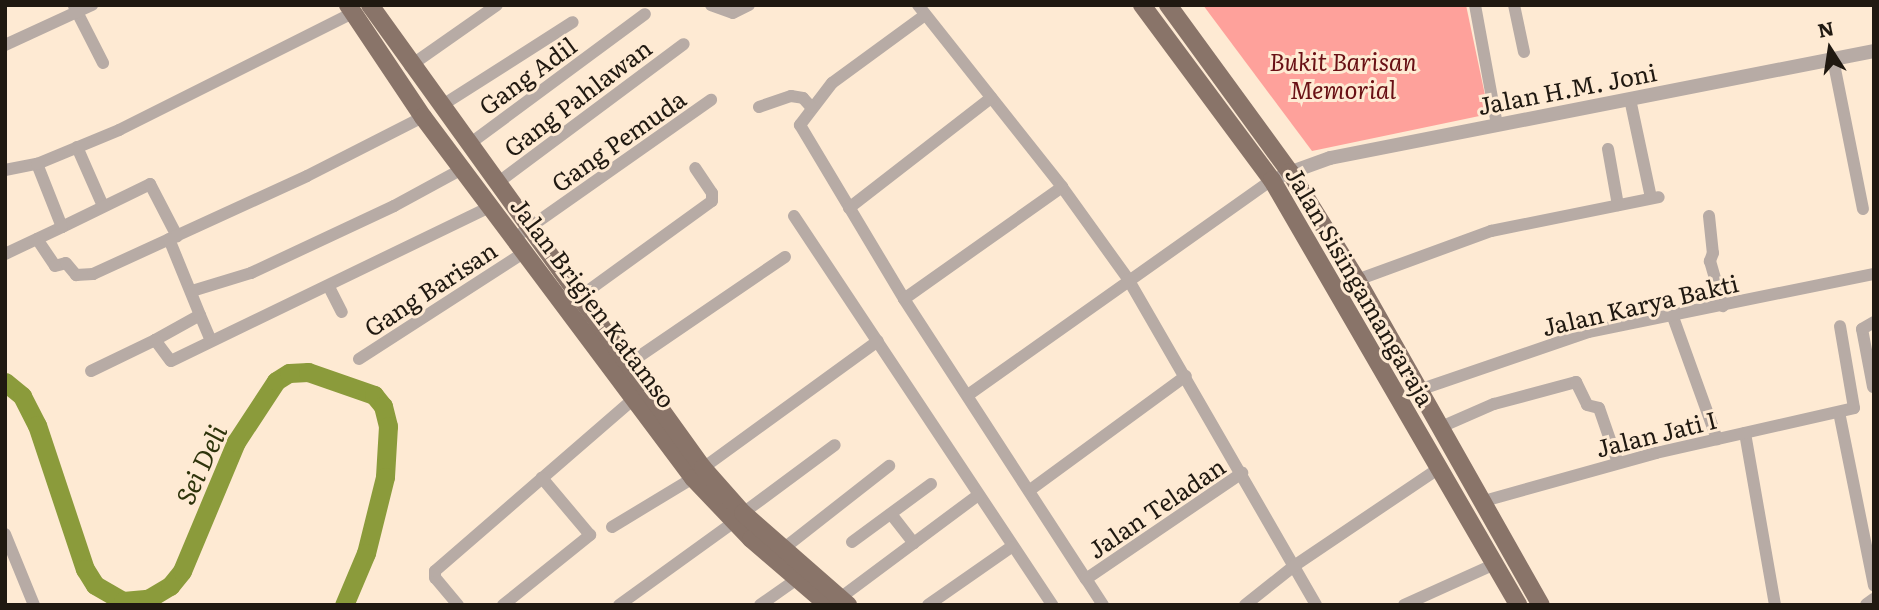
<!DOCTYPE html>
<html>
<head>
<meta charset="utf-8">
<style>
  body { margin:0 }
  #map { position:relative; width:1879px; height:610px; overflow:hidden; background:#feead3; font-family:Literata,serif }
  div>[style] { position:absolute }
  .green>* { inset:0; background:#fea19b }
  .river>* { height:19px; margin:-9.5px; padding:0 9.5px; transform-origin:9.5px; border-radius:9.5px; background:#8b9b3b }
  .minor>* { height:12px; margin:-6px; padding:0 6px; transform-origin:6px; border-radius:6px; background:#b7aba5 }
  .tertiary>* { height:14px; margin:-7px; padding:0 7px; transform-origin:7px; border-radius:7px; background:#b7aba5 }
  .primary>* { height:18px; margin:-9px; padding:0 9px; transform-origin:9px; border-radius:9px; background:#897469 }
  span { translate:-50% -50%; white-space:nowrap; text-align:center; line-height:1.15; -webkit-text-stroke:6px #feead3; paint-order:stroke }
  .park-label { font-size:24px; color:#691015; font-style:italic }
  .street-label { font-size:24px; color:#201911 }
  .water-label { font-size:26px; color:#2e340b; font-style:italic }
  .frame { position:absolute; inset:0; border:7px solid #201911; pointer-events:none }
  .north { position:absolute; left:1795px; top:14px; width:70px; height:70px; -webkit-text-stroke:5px #feead3; paint-order:stroke; rotate:348deg; font-size:19px; font-weight:700; line-height:28px; text-align:center; color:#201911 }
  .north::after { content:''; display:block; margin:auto; width:24px; height:32px; background:#201911; clip-path:polygon(50% 0,100% 100%,50% 72%,0 100%) }
</style>
</head>
<body>
<div id="map">
  <div class="green">
    <i style="clip-path:polygon(1203px 5px,1466px 5px,1489px 114px,1312px 151px)"></i>
  </div>
  <div class="river">
    <i style="left:5px;top:382px;width:22px;rotate:39deg"></i>
    <i style="left:22px;top:396px;width:33px;rotate:63deg"></i>
    <i style="left:37px;top:425px;width:152px;rotate:71.6deg"></i>
    <i style="left:85px;top:569px;width:19px;rotate:58deg"></i>
    <i style="left:95px;top:585px;width:32px;rotate:30deg"></i>
    <i style="left:123px;top:601px;width:25px;rotate:-5deg"></i>
    <i style="left:148px;top:599px;width:26px;rotate:-31deg"></i>
    <i style="left:170px;top:586px;width:19px;rotate:-51deg"></i>
    <i style="left:182px;top:571px;width:140px;rotate:-67.3deg"></i>
    <i style="left:236px;top:442px;width:73px;rotate:-56.7deg"></i>
    <i style="left:276px;top:381px;width:15px;rotate:-32deg"></i>
    <i style="left:289px;top:373px;width:19px;rotate:-3deg"></i>
    <i style="left:308px;top:372px;width:70px;rotate:19.2deg"></i>
    <i style="left:374px;top:395px;width:14px;rotate:51deg"></i>
    <i style="left:383px;top:406px;width:21px;rotate:76deg"></i>
    <i style="left:388px;top:426px;width:51px;rotate:93.4deg"></i>
    <i style="left:385px;top:477px;width:78px;rotate:104deg"></i>
    <i style="left:366px;top:553px;width:56px;rotate:112.9deg"></i>
  </div>
  <div class="minor">
    <i style="left:711px;top:5px;width:23px;rotate:20deg"></i>
    <i style="left:733px;top:13px;width:18px;rotate:-27deg"></i>
    <i style="left:918px;top:5px;width:232px;rotate:51.6deg"></i>
    <i style="left:1062px;top:187px;width:113px;rotate:54.3deg"></i>
    <i style="left:1128px;top:279px;width:376px;rotate:60deg"></i>
    <i style="left:1475px;top:5px;width:122px;rotate:79.6deg"></i>
    <i style="left:1514px;top:5px;width:48px;rotate:78deg"></i>
    <i style="left:74px;top:6px;width:64px;rotate:63deg"></i>
    <i style="left:925px;top:15px;width:115px;rotate:143.8deg"></i>
    <i style="left:832px;top:83px;width:53px;rotate:127.3deg"></i>
    <i style="left:800px;top:125px;width:203px;rotate:59.1deg"></i>
    <i style="left:904px;top:299px;width:334px;rotate:57deg"></i>
    <i style="left:5px;top:45px;width:96px;rotate:-24.7deg"></i>
    <i style="left:1833px;top:59px;width:153px;rotate:78.7deg"></i>
    <i style="left:410px;top:66px;width:106px;rotate:-35deg"></i>
    <i style="left:1630px;top:99px;width:101px;rotate:78deg"></i>
    <i style="left:441px;top:106px;width:156px;rotate:-32.5deg"></i>
    <i style="left:759px;top:107px;width:34px;rotate:-19deg"></i>
    <i style="left:791px;top:96px;width:12px;rotate:9deg"></i>
    <i style="left:803px;top:98px;width:12px;rotate:48deg"></i>
    <i style="left:468px;top:145px;width:220px;rotate:-36.5deg"></i>
    <i style="left:77px;top:147px;width:64px;rotate:66.2deg"></i>
    <i style="left:1608px;top:149px;width:57px;rotate:79.9deg"></i>
    <i style="left:5px;top:170px;width:33px;rotate:-11deg"></i>
    <i style="left:496px;top:184px;width:234px;rotate:-36.7deg"></i>
    <i style="left:849px;top:208px;width:180px;rotate:-37.8deg"></i>
    <i style="left:794px;top:216px;width:467px;rotate:56.4deg"></i>
    <i style="left:1709px;top:216px;width:37px;rotate:84deg"></i>
    <i style="left:1713px;top:253px;width:9px;rotate:111deg"></i>
    <i style="left:1710px;top:261px;width:47px;rotate:73.9deg"></i>
    <i style="left:62px;top:227px;width:98px;rotate:-26deg"></i>
    <i style="left:150px;top:184px;width:59px;rotate:62.6deg"></i>
    <i style="left:523px;top:232px;width:230px;rotate:-35.1deg"></i>
    <i style="left:37px;top:239px;width:32px;rotate:56deg"></i>
    <i style="left:55px;top:266px;width:11px;rotate:-15deg"></i>
    <i style="left:66px;top:263px;width:16px;rotate:50deg"></i>
    <i style="left:76px;top:275px;width:17px;rotate:-3deg"></i>
    <i style="left:93px;top:274px;width:235px;rotate:-24.6deg"></i>
    <i style="left:307px;top:176px;width:130px;rotate:-27deg"></i>
    <i style="left:169px;top:239px;width:82px;rotate:67.8deg"></i>
    <i style="left:5px;top:254px;width:63px;rotate:-25.3deg"></i>
    <i style="left:62px;top:227px;width:68px;rotate:-111.6deg"></i>
    <i style="left:37px;top:164px;width:89px;rotate:-22.5deg"></i>
    <i style="left:119px;top:130px;width:262px;rotate:-26.6deg"></i>
    <i style="left:1357px;top:280px;width:143px;rotate:-20.1deg"></i>
    <i style="left:1491px;top:231px;width:171px;rotate:-11.4deg"></i>
    <i style="left:329px;top:287px;width:28px;rotate:63deg"></i>
    <i style="left:192px;top:291px;width:62px;rotate:-17deg"></i>
    <i style="left:251px;top:273px;width:158px;rotate:-25.1deg"></i>
    <i style="left:394px;top:206px;width:80px;rotate:-28.5deg"></i>
    <i style="left:578px;top:298px;width:165px;rotate:-35.9deg"></i>
    <i style="left:712px;top:201px;width:8px;rotate:-90deg"></i>
    <i style="left:712px;top:193px;width:30px;rotate:-124deg"></i>
    <i style="left:904px;top:299px;width:194px;rotate:-35.3deg"></i>
    <i style="left:1673px;top:317px;width:130px;rotate:70.2deg"></i>
    <i style="left:155px;top:340px;width:51px;rotate:-29.1deg"></i>
    <i style="left:200px;top:315px;width:28px;rotate:67deg"></i>
    <i style="left:359px;top:359px;width:197px;rotate:-32.8deg"></i>
    <i style="left:628px;top:364px;width:190px;rotate:-34.3deg"></i>
    <i style="left:91px;top:371px;width:71px;rotate:-25.8deg"></i>
    <i style="left:155px;top:340px;width:26px;rotate:53deg"></i>
    <i style="left:171px;top:361px;width:356px;rotate:-25.8deg"></i>
    <i style="left:1873px;top:387px;width:59px;rotate:-100.7deg"></i>
    <i style="left:1862px;top:329px;width:14px;rotate:-30deg"></i>
    <i style="left:1419px;top:390px;width:179px;rotate:-18.9deg"></i>
    <i style="left:1588px;top:332px;width:292px;rotate:-11.5deg"></i>
    <i style="left:968px;top:395px;width:372px;rotate:-35.3deg"></i>
    <i style="left:1839px;top:412px;width:177px;rotate:78.6deg"></i>
    <i style="left:1441px;top:427px;width:58px;rotate:-23.5deg"></i>
    <i style="left:1494px;top:404px;width:85px;rotate:-15deg"></i>
    <i style="left:1576px;top:382px;width:25px;rotate:64deg"></i>
    <i style="left:1587px;top:405px;width:12px;rotate:14deg"></i>
    <i style="left:1599px;top:408px;width:58px;rotate:70.9deg"></i>
    <i style="left:1745px;top:433px;width:175px;rotate:80.1deg"></i>
    <i style="left:703px;top:468px;width:216px;rotate:-36deg"></i>
    <i style="left:1030px;top:490px;width:193px;rotate:-36.2deg"></i>
    <i style="left:1484px;top:501px;width:179px;rotate:-15.6deg"></i>
    <i style="left:1656px;top:453px;width:203px;rotate:-12.8deg"></i>
    <i style="left:1854px;top:408px;width:83px;rotate:-99.7deg"></i>
    <i style="left:743px;top:513px;width:114px;rotate:-36.5deg"></i>
    <i style="left:891px;top:514px;width:37px;rotate:52deg"></i>
    <i style="left:612px;top:527px;width:95px;rotate:-31.2deg"></i>
    <i style="left:5px;top:534px;width:77px;rotate:67.8deg"></i>
    <i style="left:852px;top:542px;width:98px;rotate:-36.3deg"></i>
    <i style="left:783px;top:549px;width:135px;rotate:-38.1deg"></i>
    <i style="left:840px;top:598px;width:172px;rotate:-36.7deg"></i>
    <i style="left:458px;top:605px;width:35px;rotate:-130deg"></i>
    <i style="left:435px;top:578px;width:7px;rotate:-90deg"></i>
    <i style="left:435px;top:571px;width:264px;rotate:-40.9deg"></i>
    <i style="left:503px;top:605px;width:112px;rotate:-38.8deg"></i>
    <i style="left:590px;top:535px;width:75px;rotate:-130.1deg"></i>
    <i style="left:619px;top:605px;width:142px;rotate:-35.8deg"></i>
    <i style="left:760px;top:605px;width:45px;rotate:-35.1deg"></i>
    <i style="left:928px;top:605px;width:101px;rotate:-34.9deg"></i>
    <i style="left:1103px;top:605px;width:31px;rotate:-123deg"></i>
    <i style="left:1086px;top:579px;width:189px;rotate:-34.2deg"></i>
    <i style="left:1245px;top:605px;width:63px;rotate:-38.5deg"></i>
    <i style="left:1294px;top:566px;width:174px;rotate:-34deg"></i>
    <i style="left:1404px;top:605px;width:100px;rotate:-24.3deg"></i>
  </div>
  <div class="tertiary">
    <i style="left:1283px;top:175px;width:50px;rotate:-19.9deg"></i>
    <i style="left:1330px;top:158px;width:554px;rotate:-11.13deg"></i>
    <i style="left:1867px;top:605px;width:9px;rotate:-36deg"></i>
  </div>
  <div class="primary">
    <i style="left:348px;top:5px;width:135px;rotate:56.2deg"></i>
    <i style="left:423px;top:117px;width:451px;rotate:53.2deg"></i>
    <i style="left:693px;top:478px;width:84px;rotate:46.4deg"></i>
    <i style="left:751px;top:539px;width:101px;rotate:40.6deg"></i>
    <i style="left:370px;top:5px;width:570px;rotate:54.28deg"></i>
    <i style="left:703px;top:468px;width:60px;rotate:48.4deg"></i>
    <i style="left:743px;top:513px;width:140px;rotate:41.2deg"></i>
    <i style="left:1142px;top:5px;width:218px;rotate:53.4deg"></i>
    <i style="left:1272px;top:180px;width:491px;rotate:59.9deg"></i>
    <i style="left:1168px;top:5px;width:207px;rotate:53.9deg"></i>
    <i style="left:1290px;top:172px;width:127px;rotate:58.2deg"></i>
    <i style="left:1357px;top:280px;width:373px;rotate:60.5deg"></i>
  </div>
  <div class="park-label">
    <span style="left:1343px;top:75px">Bukit Barisan<br>Memorial</span>
  </div>
  <div class="street-label">
    <span style="left:527px;top:75px;rotate:-36deg">Gang Adil</span>
    <span style="left:1567px;top:88px;rotate:-11deg">Jalan H.M. Joni</span>
    <span style="left:577px;top:97px;rotate:-37deg">Gang Pahlawan</span>
    <span style="left:618px;top:140px;rotate:-35deg">Gang Pemuda</span>
    <span style="left:1361px;top:286px;rotate:60deg">Jalan Sisingamangaraja</span>
    <span style="left:430px;top:288px;rotate:-33deg">Gang Barisan</span>
    <span style="left:594px;top:302px;rotate:53deg">Jalan Brigjen Katamso</span>
    <span style="left:1640px;top:304px;rotate:-13deg">Jalan Karya Bakti</span>
    <span style="left:1656px;top:433px;rotate:-14deg">Jalan Jati I</span>
    <span style="left:1156px;top:507px;rotate:-34deg">Jalan Teladan</span>
  </div>
  <div class="water-label">
    <span style="left:200px;top:464px;rotate:-65deg">Sei Deli</span>
  </div>
  <div class="frame"></div>
  <div class="north">N</div>
</div>
</body>
</html>
